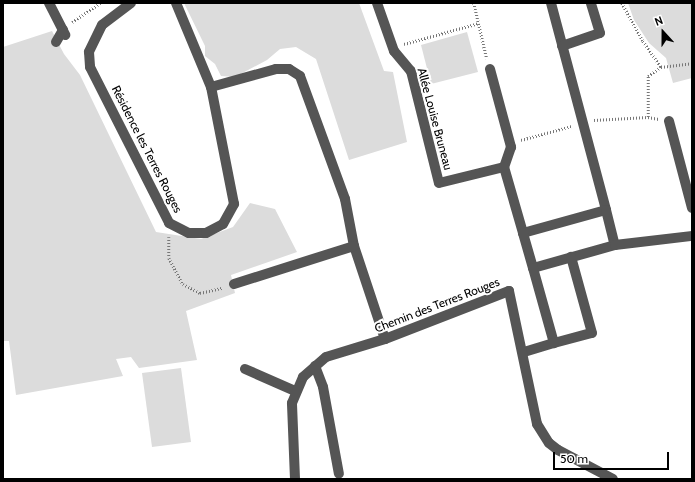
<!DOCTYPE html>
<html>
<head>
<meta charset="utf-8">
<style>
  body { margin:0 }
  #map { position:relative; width:695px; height:482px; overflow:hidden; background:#fff; font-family:Cabin,sans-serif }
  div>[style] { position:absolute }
  .green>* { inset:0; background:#dcdcdc }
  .path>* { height:2.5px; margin-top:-1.25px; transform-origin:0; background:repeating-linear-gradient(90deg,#777 0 1px,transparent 0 3px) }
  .minor>* { height:10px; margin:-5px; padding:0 5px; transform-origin:5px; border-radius:5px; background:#555 }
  span { translate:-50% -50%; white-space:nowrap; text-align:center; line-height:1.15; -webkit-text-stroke:4px #fff; paint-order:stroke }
  .street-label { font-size:12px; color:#000 }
  .frame { position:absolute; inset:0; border:4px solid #000; pointer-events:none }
  .north { position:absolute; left:643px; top:12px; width:40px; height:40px; -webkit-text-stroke:3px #fff; paint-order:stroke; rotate:339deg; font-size:11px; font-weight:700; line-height:16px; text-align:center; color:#000 }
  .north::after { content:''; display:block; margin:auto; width:14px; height:18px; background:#000; clip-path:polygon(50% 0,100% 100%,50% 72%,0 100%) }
  .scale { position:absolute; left:553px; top:452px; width:116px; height:18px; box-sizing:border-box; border:2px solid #000; border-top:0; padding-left:5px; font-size:12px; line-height:14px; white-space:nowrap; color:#000; -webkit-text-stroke:3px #fff; paint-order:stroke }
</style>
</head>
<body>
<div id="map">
  <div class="green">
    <i style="clip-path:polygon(184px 3px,359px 3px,384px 71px,393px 72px,407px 142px,349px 160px,316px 59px,296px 47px,280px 49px,267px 60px,235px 77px,221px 76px,215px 64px,205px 56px,205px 46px)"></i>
    <i style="clip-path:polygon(628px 3px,692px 3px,692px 78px,673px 83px,666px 58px,649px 43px,634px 20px)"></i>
    <i style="clip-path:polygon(52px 31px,64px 54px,80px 75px,156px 232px,201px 239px,233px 227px,250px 203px,275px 209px,297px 252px,231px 275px,235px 293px,186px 311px,197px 360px,139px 368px,131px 357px,116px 359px,123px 376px,16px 395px,9px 341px,3px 341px,3px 47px)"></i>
    <i style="clip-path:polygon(467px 32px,478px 72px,431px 84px,421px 45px)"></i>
    <i style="clip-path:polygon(181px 368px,191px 442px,152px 447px,142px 373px)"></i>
  </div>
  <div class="path">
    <i style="left:474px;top:3px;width:57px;rotate:76.9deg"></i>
    <i style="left:622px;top:3px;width:43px;rotate:61.1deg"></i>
    <i style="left:643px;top:41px;width:32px;rotate:55deg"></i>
    <i style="left:661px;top:67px;width:31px;rotate:-7deg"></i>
    <i style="left:72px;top:22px;width:34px;rotate:-34deg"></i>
    <i style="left:404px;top:44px;width:78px;rotate:-15.6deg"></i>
    <i style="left:648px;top:117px;width:41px;rotate:-90deg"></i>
    <i style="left:648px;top:76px;width:16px;rotate:-35deg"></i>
    <i style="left:594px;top:120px;width:54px;rotate:-3.2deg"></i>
    <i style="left:648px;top:117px;width:11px;rotate:10deg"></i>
    <i style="left:521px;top:140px;width:53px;rotate:-15.4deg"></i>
    <i style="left:169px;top:237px;width:21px;rotate:90deg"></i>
    <i style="left:169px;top:258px;width:30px;rotate:62deg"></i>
    <i style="left:183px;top:284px;width:19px;rotate:28deg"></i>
    <i style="left:200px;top:293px;width:23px;rotate:-13deg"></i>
  </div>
  <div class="minor">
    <i style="left:49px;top:3px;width:36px;rotate:63deg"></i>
    <i style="left:131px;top:3px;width:36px;rotate:143deg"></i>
    <i style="left:102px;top:25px;width:30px;rotate:116deg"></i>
    <i style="left:89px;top:52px;width:15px;rotate:86deg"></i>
    <i style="left:90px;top:67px;width:175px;rotate:63.1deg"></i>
    <i style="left:169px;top:223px;width:22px;rotate:27deg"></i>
    <i style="left:189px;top:233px;width:17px"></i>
    <i style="left:206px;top:233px;width:19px;rotate:-28deg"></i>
    <i style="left:223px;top:224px;width:23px;rotate:-61deg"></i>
    <i style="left:234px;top:204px;width:119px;rotate:-101.1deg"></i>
    <i style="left:211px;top:87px;width:91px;rotate:-112.6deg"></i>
    <i style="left:377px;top:3px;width:51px;rotate:70.5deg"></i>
    <i style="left:394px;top:51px;width:26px;rotate:50deg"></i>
    <i style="left:411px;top:71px;width:115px;rotate:76deg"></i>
    <i style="left:439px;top:183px;width:67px;rotate:-13.8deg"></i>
    <i style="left:551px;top:3px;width:214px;rotate:75.1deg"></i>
    <i style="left:56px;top:42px;width:14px;rotate:-60deg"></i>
    <i style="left:562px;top:46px;width:40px;rotate:-18.9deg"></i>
    <i style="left:600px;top:33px;width:31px;rotate:-107deg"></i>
    <i style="left:490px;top:69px;width:81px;rotate:74.9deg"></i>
    <i style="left:511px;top:147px;width:21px;rotate:109deg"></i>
    <i style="left:504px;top:167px;width:69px;rotate:73.9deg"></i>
    <i style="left:523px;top:233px;width:86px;rotate:-15.5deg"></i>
    <i style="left:606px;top:210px;width:36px;rotate:76deg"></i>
    <i style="left:615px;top:245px;width:85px;rotate:164.3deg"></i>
    <i style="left:533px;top:268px;width:36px;rotate:-106deg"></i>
    <i style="left:211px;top:87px;width:67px;rotate:-15.5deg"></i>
    <i style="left:276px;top:69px;width:13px"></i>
    <i style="left:289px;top:69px;width:13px;rotate:32deg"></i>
    <i style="left:300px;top:76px;width:131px;rotate:69.9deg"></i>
    <i style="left:345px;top:199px;width:48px;rotate:79.2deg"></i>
    <i style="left:354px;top:246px;width:98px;rotate:71.6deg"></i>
    <i style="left:669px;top:121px;width:90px;rotate:75.2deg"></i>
    <i style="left:615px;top:245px;width:78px;rotate:-6.7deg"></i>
    <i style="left:533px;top:268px;width:78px;rotate:74.4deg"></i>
    <i style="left:554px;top:343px;width:39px;rotate:-15deg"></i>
    <i style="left:592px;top:333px;width:79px;rotate:-105.4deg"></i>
    <i style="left:234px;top:284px;width:126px;rotate:-17.6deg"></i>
    <i style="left:524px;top:352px;width:31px;rotate:-17deg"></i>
    <i style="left:315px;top:366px;width:22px;rotate:69deg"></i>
    <i style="left:323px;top:387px;width:88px;rotate:79.6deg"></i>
    <i style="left:245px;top:369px;width:55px;rotate:23.7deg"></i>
    <i style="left:295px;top:479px;width:76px;rotate:-92.3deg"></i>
    <i style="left:292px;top:403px;width:28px;rotate:-67deg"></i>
    <i style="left:303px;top:377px;width:30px;rotate:-41deg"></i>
    <i style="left:326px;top:357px;width:62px;rotate:-17deg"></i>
    <i style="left:385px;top:339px;width:133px;rotate:-21.2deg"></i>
    <i style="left:509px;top:291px;width:136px;rotate:78.1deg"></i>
    <i style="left:537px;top:424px;width:22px;rotate:58deg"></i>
    <i style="left:549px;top:443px;width:11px;rotate:38deg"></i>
    <i style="left:558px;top:450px;width:62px;rotate:27.8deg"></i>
  </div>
  <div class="street-label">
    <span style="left:435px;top:119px;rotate:75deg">Allée Louise Bruneau</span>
    <span style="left:147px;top:149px;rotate:63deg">Résidence les Terres Rouges</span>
    <span style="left:437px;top:305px;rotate:-21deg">Chemin des Terres Rouges</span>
  </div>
  <div class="frame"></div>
  <div class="north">N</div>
  <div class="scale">50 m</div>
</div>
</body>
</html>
